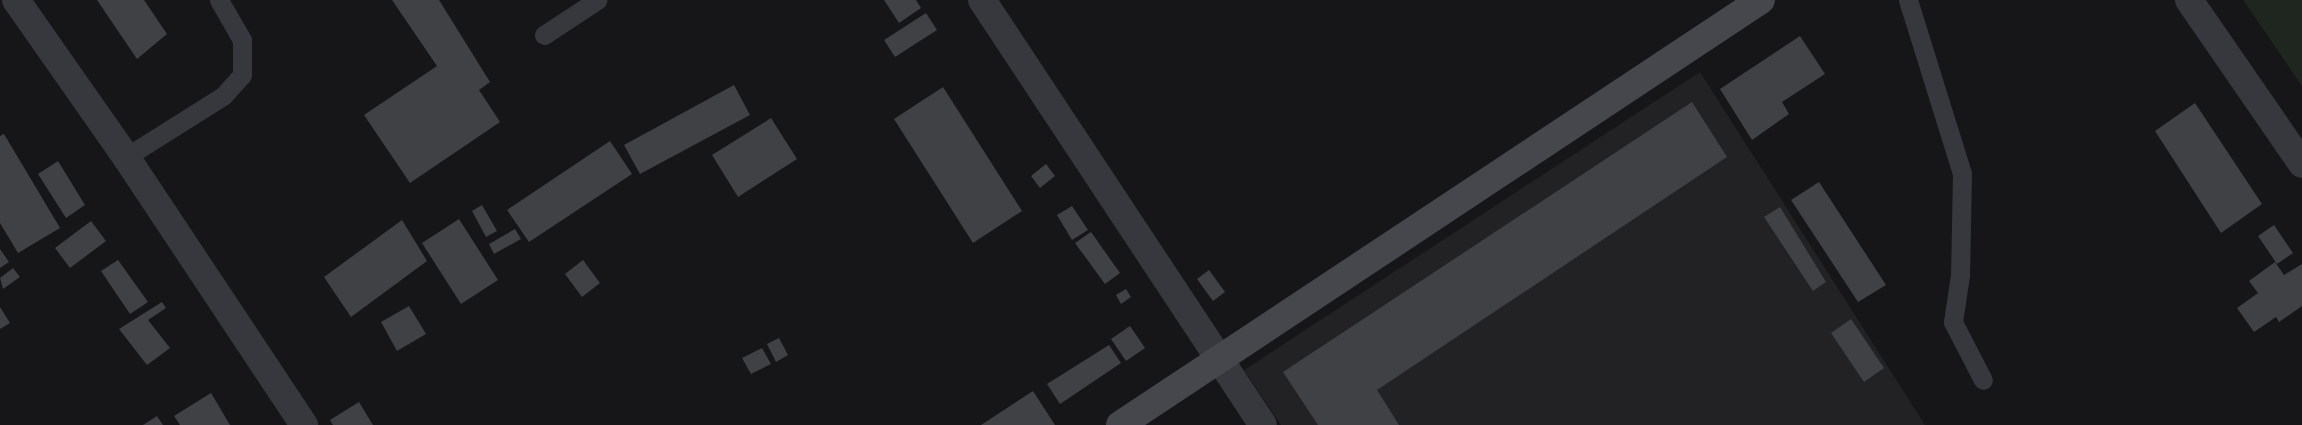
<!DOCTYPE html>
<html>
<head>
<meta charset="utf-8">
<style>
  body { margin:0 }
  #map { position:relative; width:2302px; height:425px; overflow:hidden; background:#161618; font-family:Helvetica,sans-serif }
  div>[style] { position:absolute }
  .built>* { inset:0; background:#222225 }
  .green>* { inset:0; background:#1e261f }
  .building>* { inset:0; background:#404145 }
  .lane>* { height:19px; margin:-9.5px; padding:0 9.5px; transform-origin:9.5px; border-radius:9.5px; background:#37383d }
  .street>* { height:28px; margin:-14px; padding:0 14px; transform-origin:14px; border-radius:14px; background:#37383d }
  .secondary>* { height:28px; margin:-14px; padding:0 14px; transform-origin:14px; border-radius:14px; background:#45474d }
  span { translate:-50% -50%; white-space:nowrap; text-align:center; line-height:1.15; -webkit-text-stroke:4px #111113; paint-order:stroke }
</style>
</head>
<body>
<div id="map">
  <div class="built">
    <i style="clip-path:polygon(1700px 72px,1925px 425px,1281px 425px,1244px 370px)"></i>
  </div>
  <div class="green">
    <i style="clip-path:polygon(2243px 0,2302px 0,2302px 86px)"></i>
  </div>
  <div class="building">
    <i style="clip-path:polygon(97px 0,144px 0,167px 34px,137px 59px)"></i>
    <i style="clip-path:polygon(392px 0,439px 0,490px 82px,479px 90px,500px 122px,410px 183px,364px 115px,437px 66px)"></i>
    <i style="clip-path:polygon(884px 0,916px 0,921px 8px,899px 23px)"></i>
    <i style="clip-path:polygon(926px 13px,937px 30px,895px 57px,884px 40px)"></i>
    <i style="clip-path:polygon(1800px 36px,1825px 74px,1782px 102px,1789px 114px,1752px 140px,1720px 89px)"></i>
    <i style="clip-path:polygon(734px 85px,750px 115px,640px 174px,624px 145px)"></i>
    <i style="clip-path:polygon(943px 87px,1022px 211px,973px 243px,894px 119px)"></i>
    <i style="clip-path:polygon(1692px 102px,1727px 157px,1377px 390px,1399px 425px,1318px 425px,1283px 372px)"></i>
    <i style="clip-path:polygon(2195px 103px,2262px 204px,2221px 233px,2155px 131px)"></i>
    <i style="clip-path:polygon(771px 118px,797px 159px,738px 197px,712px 155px)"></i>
    <i style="clip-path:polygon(4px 134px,60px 228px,18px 253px,0 223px,0 136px)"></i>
    <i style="clip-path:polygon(610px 141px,632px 174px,529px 242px,507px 210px)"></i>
    <i style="clip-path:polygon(58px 161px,85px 205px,66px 218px,38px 174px)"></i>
    <i style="clip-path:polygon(1046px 164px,1055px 176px,1040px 188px,1031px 176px)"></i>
    <i style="clip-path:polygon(1819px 182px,1886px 285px,1858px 302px,1791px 200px)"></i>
    <i style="clip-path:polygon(482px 205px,497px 231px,486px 237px,472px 211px)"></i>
    <i style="clip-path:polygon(1072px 206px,1088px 230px,1072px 240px,1057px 215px)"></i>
    <i style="clip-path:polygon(1780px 207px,1826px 282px,1813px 291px,1764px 217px)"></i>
    <i style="clip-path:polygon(459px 219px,498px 280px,461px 304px,422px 243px)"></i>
    <i style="clip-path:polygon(402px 220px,427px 261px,351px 317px,324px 277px)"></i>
    <i style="clip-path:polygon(91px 221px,106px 241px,70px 268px,55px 248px)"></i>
    <i style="clip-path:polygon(2274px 225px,2293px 253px,2277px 264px,2258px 236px)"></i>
    <i style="clip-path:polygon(515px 229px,521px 239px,494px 254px,489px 244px)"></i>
    <i style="clip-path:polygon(1091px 232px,1120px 273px,1105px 284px,1075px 243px)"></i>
    <i style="clip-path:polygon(0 249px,9px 262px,0 268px)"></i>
    <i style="clip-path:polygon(118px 260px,148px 302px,130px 314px,101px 271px)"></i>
    <i style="clip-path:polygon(583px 260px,600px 283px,582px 297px,565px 274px)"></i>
    <i style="clip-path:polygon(2275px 262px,2284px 275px,2302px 264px,2302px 306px,2279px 322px,2276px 317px,2254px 332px,2237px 308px,2258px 293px,2249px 281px)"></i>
    <i style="clip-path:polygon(13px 268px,20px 277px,3px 289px,0 278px)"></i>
    <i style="clip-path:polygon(1209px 270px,1225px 292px,1213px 301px,1197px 279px)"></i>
    <i style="clip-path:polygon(1126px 289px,1131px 297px,1121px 304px,1116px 295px)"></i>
    <i style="clip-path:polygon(162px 302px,166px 308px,148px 320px,170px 348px,147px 365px,119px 329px)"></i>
    <i style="clip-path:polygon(409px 306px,426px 334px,397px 351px,381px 322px)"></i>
    <i style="clip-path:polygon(0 307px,10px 323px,0 329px)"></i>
    <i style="clip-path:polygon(1851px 319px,1884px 368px,1864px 382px,1831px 333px)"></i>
    <i style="clip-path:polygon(1130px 326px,1145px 348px,1126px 361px,1111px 339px)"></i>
    <i style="clip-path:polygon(779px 338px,788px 355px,776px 362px,767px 344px)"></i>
    <i style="clip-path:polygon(1109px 345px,1121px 363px,1060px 404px,1047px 384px)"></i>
    <i style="clip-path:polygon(762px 348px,771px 364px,751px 374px,742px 358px)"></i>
    <i style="clip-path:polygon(1033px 391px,1055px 425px,981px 425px)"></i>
    <i style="clip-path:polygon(211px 393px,230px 425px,180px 425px,174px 416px)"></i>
    <i style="clip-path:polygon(359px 402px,373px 425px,333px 425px,330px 420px)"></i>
    <i style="clip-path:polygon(157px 416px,163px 425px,143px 425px)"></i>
  </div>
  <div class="lane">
    <i style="left:1908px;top:0;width:181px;rotate:72.7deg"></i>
    <i style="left:1962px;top:173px;width:102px;rotate:91.1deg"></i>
    <i style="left:1960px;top:275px;width:48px;rotate:98.5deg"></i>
    <i style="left:1953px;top:322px;width:65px;rotate:62.7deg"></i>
    <i style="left:544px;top:35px;width:64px;rotate:-33.4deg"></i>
    <i style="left:126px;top:157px;width:115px;rotate:-32.2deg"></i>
    <i style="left:223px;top:96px;width:28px;rotate:-48deg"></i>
    <i style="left:242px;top:75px;width:35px;rotate:-90deg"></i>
    <i style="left:242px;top:40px;width:46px;rotate:-119.9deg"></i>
  </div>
  <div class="street">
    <i style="left:16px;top:0;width:192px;rotate:55deg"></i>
    <i style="left:126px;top:157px;width:322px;rotate:56.4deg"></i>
    <i style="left:982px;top:0;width:509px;rotate:56.53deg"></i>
    <i style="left:2189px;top:0;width:199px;rotate:55.4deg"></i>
  </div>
  <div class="secondary">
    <i style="left:1120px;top:425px;width:769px;rotate:-33.55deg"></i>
  </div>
</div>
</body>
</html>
